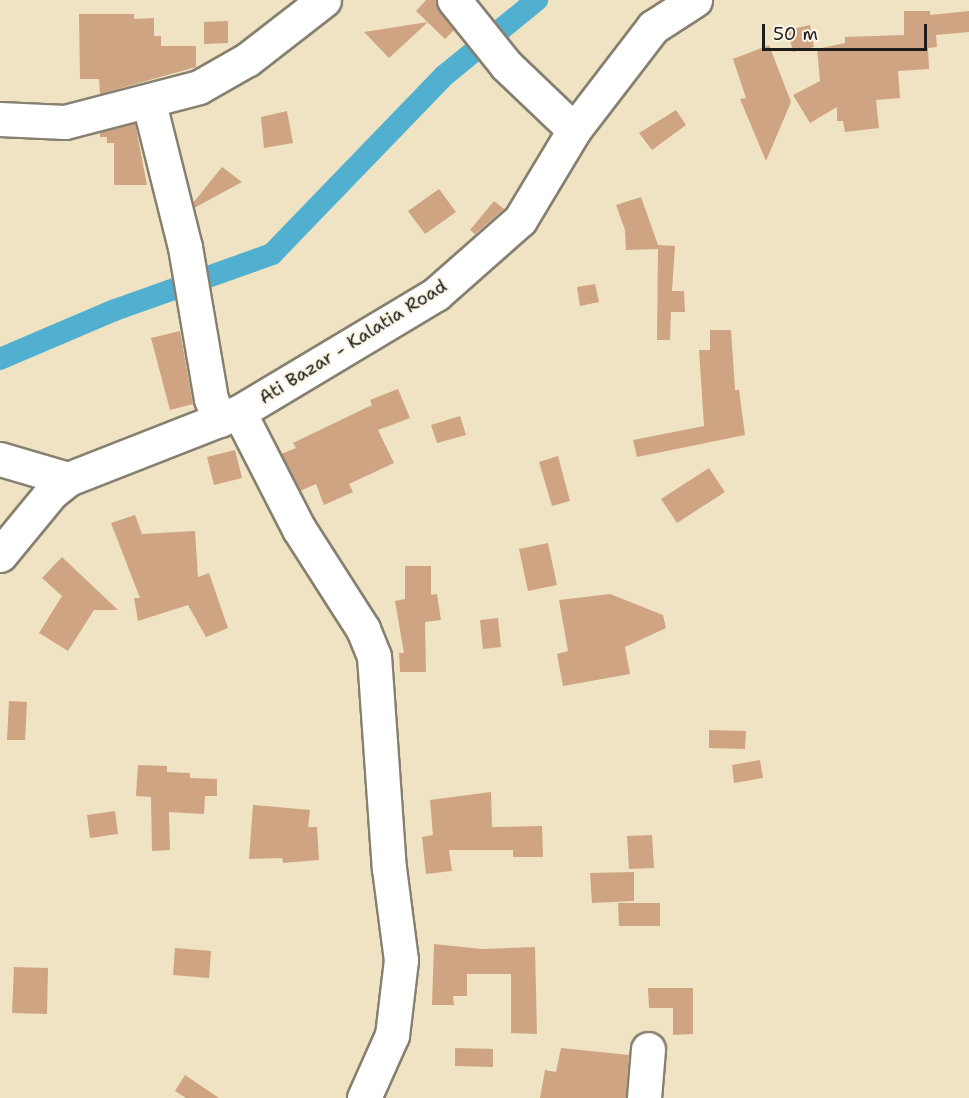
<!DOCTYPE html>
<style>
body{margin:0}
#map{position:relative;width:969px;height:1098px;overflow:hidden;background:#efe3c4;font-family:"Shantell Sans",sans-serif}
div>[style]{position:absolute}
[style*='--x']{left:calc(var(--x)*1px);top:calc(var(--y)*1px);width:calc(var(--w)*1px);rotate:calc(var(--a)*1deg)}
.canal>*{height:22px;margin:-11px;padding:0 11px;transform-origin:11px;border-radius:11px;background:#51b0d0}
.building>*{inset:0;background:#cfa483}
.roads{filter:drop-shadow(2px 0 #868070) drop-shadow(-2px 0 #868070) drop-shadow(0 2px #868070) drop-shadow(0 -2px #868070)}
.minor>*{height:33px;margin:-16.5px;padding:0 16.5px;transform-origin:16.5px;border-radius:16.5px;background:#fff}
.major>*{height:33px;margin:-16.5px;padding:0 16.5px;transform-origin:16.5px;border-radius:16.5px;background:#fff}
span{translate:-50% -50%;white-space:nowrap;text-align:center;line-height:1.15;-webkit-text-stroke:4.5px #fcf5e5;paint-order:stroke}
.street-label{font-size:18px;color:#1c1c1c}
.scale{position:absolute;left:762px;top:24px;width:165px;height:27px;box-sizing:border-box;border:3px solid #1c1c1c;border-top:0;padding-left:8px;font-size:18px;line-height:21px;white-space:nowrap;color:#1c1c1c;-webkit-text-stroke:4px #fcf5e5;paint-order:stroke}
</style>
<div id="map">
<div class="canal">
<div style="--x:0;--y:359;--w:125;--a:-23.1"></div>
<div style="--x:115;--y:310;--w:167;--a:-19.6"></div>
<div style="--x:272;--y:254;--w:249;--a:-46"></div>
<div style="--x:445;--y:75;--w:119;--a:-39.2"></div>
</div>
<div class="building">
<div style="clip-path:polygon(426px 0,436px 0,454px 30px,445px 39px,416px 11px)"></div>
<div style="clip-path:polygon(904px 11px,930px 11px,930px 15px,969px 11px,969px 32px,936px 35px,937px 47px,928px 48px,929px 69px,898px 71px,900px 98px,876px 100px,879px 128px,845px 132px,843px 121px,837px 121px,837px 107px,810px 123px,793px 95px,820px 81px,817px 49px,845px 43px,845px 37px,904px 35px)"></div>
<div style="clip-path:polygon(79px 14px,134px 14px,134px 19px,154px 18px,154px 36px,161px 36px,161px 46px,196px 46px,196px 67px,100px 94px,99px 79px,80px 79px)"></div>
<div style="clip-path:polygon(228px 21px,228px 43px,204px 44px,204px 22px)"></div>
<div style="clip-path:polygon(428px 22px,389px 58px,364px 32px)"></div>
<div style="clip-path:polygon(810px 25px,814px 47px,793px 52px,788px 30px)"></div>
<div style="clip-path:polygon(769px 45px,791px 102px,766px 161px,740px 99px,746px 98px,733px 59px)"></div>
<div style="clip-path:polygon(676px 110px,686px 125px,652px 150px,639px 133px)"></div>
<div style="clip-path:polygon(287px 111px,293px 143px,264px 148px,261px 117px)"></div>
<div style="clip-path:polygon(135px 123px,147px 185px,114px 185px,114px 143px,107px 143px,107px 137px,100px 137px,100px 132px)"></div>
<div style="clip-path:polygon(222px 167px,242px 182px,194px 208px,193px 203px)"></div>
<div style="clip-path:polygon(439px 189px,456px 212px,425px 234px,408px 211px)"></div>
<div style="clip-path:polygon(641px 197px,658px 245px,675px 246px,672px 291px,684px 291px,685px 312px,671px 312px,670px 340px,657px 340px,658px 249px,626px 250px,625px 230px,616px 205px)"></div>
<div style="clip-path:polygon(494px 201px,504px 209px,475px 234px,470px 230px)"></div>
<div style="clip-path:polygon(595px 284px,599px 302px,580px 306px,577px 287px)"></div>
<div style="clip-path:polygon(710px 330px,731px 330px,735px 390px,739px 390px,745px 435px,637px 457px,633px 440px,704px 426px,699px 350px,710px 350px)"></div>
<div style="clip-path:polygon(180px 331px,193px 404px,170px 410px,151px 338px)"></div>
<div style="clip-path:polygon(398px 389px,410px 418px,378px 430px,394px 463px,349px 484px,353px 492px,324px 505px,316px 484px,300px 491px,281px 454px,296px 448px,293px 443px,372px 405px,370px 400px)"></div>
<div style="clip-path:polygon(460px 416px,466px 435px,437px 443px,431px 425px)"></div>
<div style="clip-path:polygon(235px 450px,242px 478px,214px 485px,207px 457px)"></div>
<div style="clip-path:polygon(558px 456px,570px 501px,552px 506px,539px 462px)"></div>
<div style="clip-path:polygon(709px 468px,725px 492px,677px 523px,661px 499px)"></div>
<div style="clip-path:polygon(135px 515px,142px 534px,195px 531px,198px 577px,209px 573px,228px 628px,206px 637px,188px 605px,138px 621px,134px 598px,140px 598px,111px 523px)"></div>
<div style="clip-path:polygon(548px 543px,557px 585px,528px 591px,519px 549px)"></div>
<div style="clip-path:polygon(62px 557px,118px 610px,94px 610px,68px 651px,39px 633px,62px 596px,42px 578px)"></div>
<div style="clip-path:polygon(405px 566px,431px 566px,431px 595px,437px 594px,441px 620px,425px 622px,426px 672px,400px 672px,399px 653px,404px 653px,395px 601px,405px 599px)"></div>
<div style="clip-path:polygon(610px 594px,663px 615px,666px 628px,625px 647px,630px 674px,563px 686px,557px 654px,568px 651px,559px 600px)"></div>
<div style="clip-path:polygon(498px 618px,501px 647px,483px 649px,480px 620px)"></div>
<div style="clip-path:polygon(9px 701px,27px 702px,25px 740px,7px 740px)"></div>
<div style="clip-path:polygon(709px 730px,746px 731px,745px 749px,709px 748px)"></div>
<div style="clip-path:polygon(760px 760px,763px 778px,734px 783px,732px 765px)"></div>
<div style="clip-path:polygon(138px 765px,167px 766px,167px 772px,190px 773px,190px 778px,217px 779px,217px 796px,205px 796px,204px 814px,169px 812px,170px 850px,152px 851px,151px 797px,136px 796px)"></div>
<div style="clip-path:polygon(491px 792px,492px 827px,542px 826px,543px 857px,513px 857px,513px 850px,449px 850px,452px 871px,426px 874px,422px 837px,433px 835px,430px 800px)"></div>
<div style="clip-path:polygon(253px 805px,310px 810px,308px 827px,317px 827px,319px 860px,283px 863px,282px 858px,249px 859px)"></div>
<div style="clip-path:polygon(115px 811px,118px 834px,90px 838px,87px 815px)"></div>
<div style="clip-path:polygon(652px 835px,654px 868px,629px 869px,627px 836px)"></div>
<div style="clip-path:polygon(634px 872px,634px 901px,592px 903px,590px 873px)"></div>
<div style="clip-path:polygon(618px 903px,660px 903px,660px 926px,619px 926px)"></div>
<div style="clip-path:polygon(434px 944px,482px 949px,535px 947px,537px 1034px,511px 1033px,511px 974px,467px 974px,467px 996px,453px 996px,454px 1005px,432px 1005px)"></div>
<div style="clip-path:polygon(175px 948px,211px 951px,209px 978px,173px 975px)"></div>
<div style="clip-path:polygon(14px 967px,48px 968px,47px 1014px,12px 1013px)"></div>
<div style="clip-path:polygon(648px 988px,693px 988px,693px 1034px,673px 1035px,673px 1008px,649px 1008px)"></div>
<div style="clip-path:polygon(455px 1048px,493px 1049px,493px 1067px,455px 1066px)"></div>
<div style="clip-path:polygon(561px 1048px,629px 1055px,626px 1098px,540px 1098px,545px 1070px,556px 1072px)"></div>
<div style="clip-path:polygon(185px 1075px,219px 1098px,186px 1098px,175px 1091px)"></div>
</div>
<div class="roads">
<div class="minor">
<div style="--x:454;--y:0;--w:83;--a:51.3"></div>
<div style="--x:506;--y:65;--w:94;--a:43.7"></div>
<div style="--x:149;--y:103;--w:148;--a:76"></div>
<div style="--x:185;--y:247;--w:154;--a:80.3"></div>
<div style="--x:211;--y:399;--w:23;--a:67"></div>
<div style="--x:0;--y:119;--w:65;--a:2.6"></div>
<div style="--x:65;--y:122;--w:138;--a:-14.6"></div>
<div style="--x:199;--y:87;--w:56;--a:-29.7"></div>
<div style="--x:248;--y:59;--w:96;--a:-37.8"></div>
<div style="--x:239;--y:412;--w:131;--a:62.9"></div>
<div style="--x:299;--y:529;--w:119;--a:57.4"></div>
<div style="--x:363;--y:629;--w:29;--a:68"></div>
<div style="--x:374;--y:656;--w:213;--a:86"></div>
<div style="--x:389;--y:868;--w:93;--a:82.6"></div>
<div style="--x:401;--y:960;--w:76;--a:96.8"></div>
<div style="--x:392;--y:1035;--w:69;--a:114"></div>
<div style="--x:0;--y:459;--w:71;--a:16.4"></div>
<div style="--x:644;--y:1098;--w:49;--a:-85.3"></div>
</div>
<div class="major">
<div style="--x:0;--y:555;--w:80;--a:-50.6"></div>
<div style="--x:51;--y:493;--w:22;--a:-39"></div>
<div style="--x:68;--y:479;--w:184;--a:-21.4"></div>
<div style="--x:239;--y:412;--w:230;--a:-30.9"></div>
<div style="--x:436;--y:294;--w:112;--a:-41.4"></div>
<div style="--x:520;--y:220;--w:105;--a:-59"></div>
<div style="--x:574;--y:130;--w:130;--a:-52.5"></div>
<div style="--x:653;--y:27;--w:50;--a:-32.7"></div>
</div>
</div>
<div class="street-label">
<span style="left:353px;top:342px;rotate:-32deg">Ati Bazar - Kalatia Road</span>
</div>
<div class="scale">50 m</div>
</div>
